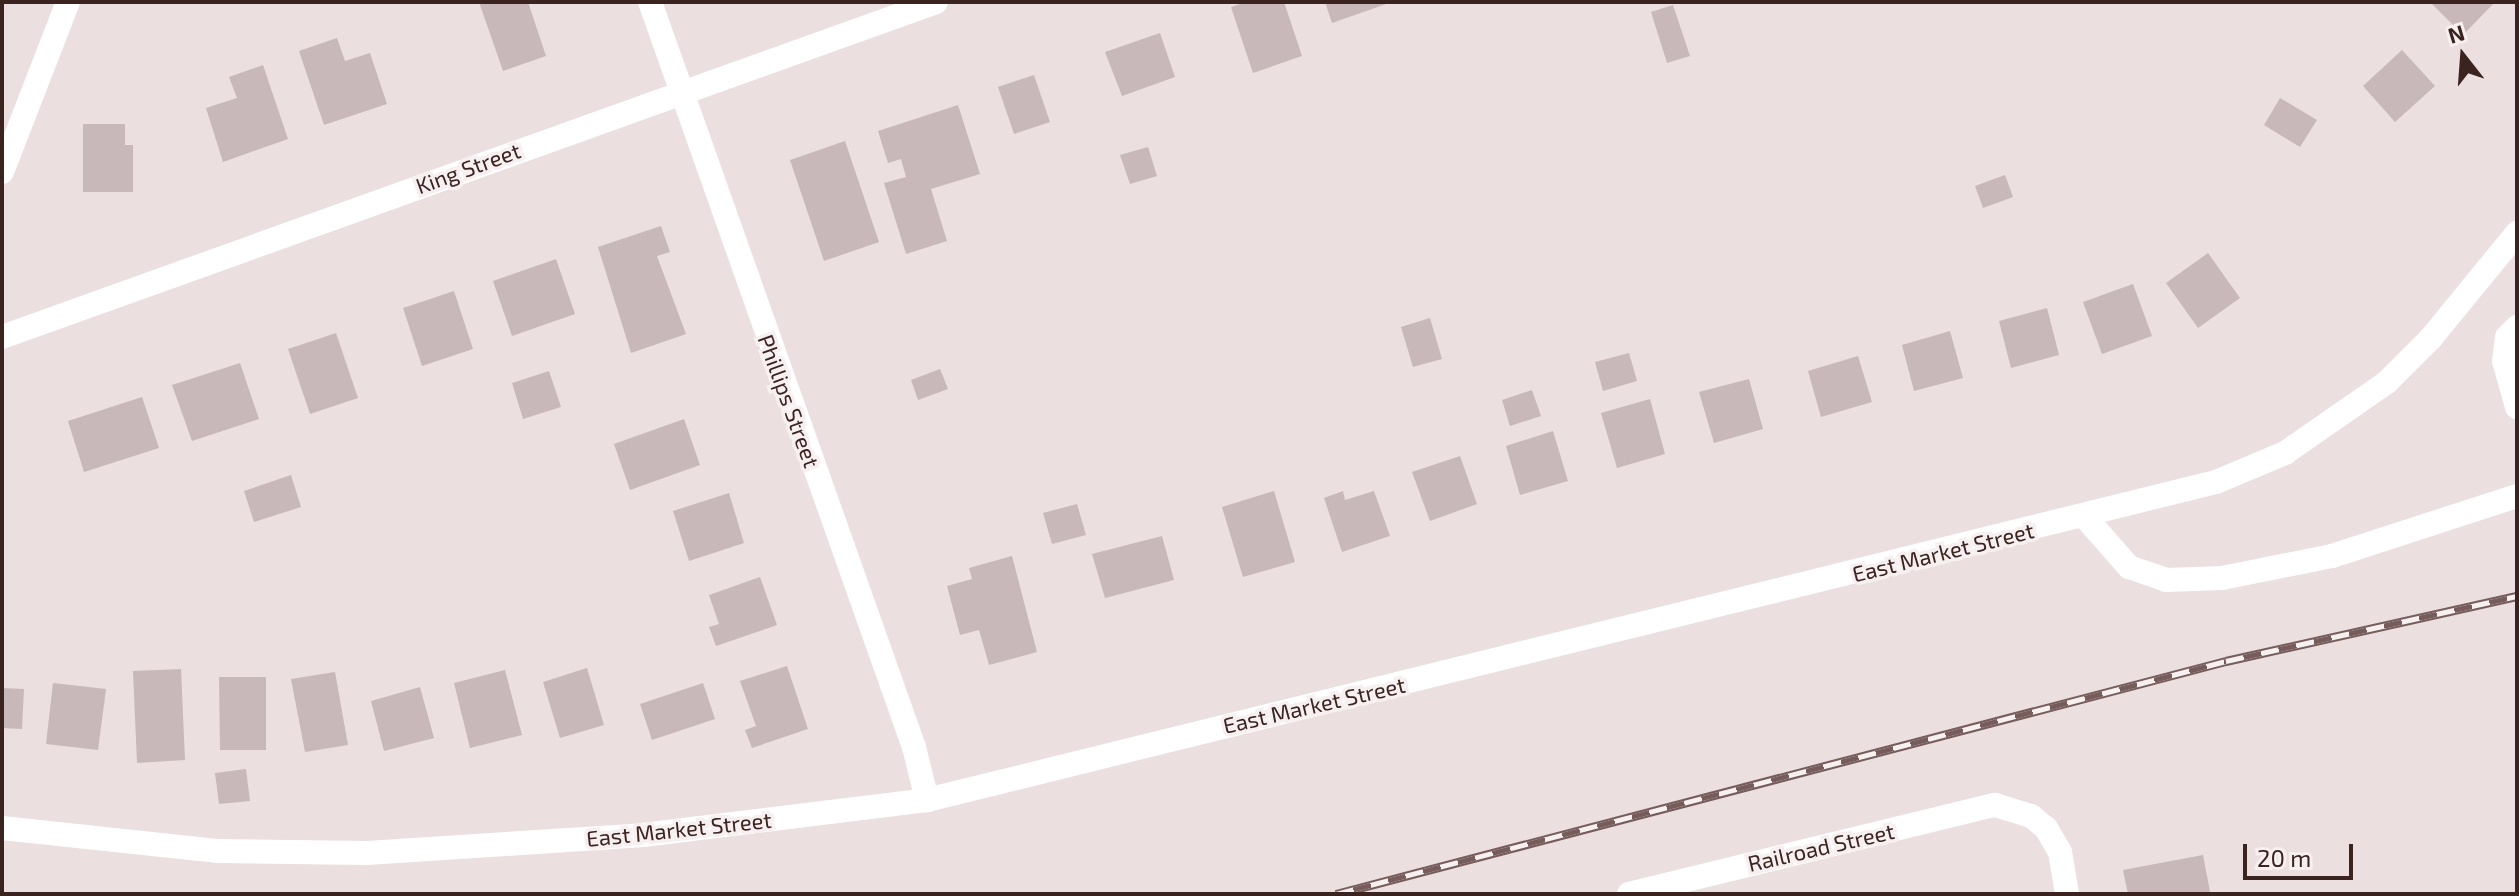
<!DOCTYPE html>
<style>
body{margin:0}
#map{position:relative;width:2519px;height:896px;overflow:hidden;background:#ebdfe0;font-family:"Exo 2",sans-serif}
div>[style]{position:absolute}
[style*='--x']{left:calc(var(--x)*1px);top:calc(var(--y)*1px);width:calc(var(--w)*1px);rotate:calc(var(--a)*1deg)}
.building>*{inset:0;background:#c8b8b9}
.minor>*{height:24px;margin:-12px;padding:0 12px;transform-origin:12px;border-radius:12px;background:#fff}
.rail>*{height:9px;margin-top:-4.5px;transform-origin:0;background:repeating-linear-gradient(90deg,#f7f0f1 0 18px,#765d5b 0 36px);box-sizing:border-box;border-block:2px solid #765d5b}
span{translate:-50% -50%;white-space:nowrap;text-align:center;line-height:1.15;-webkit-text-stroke:7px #f7f0f1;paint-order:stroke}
.street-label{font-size:22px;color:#3b2320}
.frame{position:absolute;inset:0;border:4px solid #3b2320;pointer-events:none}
.north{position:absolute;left:2423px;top:16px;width:80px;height:80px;-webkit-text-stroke:6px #f7f0f1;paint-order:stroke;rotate:343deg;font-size:22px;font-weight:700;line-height:32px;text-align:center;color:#3b2320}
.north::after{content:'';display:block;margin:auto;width:28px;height:36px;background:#3b2320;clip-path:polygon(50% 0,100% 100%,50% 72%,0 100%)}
.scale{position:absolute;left:2243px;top:844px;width:110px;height:36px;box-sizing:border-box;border:4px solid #3b2320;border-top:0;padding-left:10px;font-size:24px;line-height:28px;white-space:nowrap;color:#3b2320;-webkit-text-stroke:6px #f7f0f1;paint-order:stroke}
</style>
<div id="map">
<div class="building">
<div style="clip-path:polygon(479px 2px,528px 2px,546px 56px,503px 71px)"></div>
<div style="clip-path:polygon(1246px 2px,1284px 2px,1302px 56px,1253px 73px,1231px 7px)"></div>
<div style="clip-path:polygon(1325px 2px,1392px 2px,1332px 23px)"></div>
<div style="clip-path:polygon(2430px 2px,2495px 2px,2463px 35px)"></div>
<div style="clip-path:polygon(1673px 5px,1690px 56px,1667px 63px,1651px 12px)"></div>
<div style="clip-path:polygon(1160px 33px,1175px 77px,1122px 96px,1105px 52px)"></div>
<div style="clip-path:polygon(337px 38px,345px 61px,370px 53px,387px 104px,324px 125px,299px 51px)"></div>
<div style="clip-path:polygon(2402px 50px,2435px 86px,2395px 122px,2363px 86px)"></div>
<div style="clip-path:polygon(263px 65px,288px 139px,223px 162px,206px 108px,237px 98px,229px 77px)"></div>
<div style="clip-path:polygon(1034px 75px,1050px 122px,1014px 134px,998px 87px)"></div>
<div style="clip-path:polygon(2280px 98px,2317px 120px,2300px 147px,2264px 125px)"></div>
<div style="clip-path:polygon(958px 105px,980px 174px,931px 189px,947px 241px,906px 254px,884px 183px,906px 177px,901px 159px,888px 163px,878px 131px)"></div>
<div style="clip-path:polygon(83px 124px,125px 124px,125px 145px,133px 145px,133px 192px,83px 192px)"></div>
<div style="clip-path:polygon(845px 141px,879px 242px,824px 261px,790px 160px)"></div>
<div style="clip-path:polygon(1148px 147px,1157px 176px,1130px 184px,1120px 155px)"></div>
<div style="clip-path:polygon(2005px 175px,2013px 197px,1983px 208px,1975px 186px)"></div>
<div style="clip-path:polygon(661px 226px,670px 252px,657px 256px,686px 334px,631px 353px,598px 247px)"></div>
<div style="clip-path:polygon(2208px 253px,2240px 298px,2198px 328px,2166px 283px)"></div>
<div style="clip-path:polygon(556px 259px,575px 314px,512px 336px,493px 281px)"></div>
<div style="clip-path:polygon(2133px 284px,2152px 336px,2102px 354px,2083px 302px)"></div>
<div style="clip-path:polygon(454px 291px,473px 349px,422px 366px,403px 308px)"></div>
<div style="clip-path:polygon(2047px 308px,2059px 355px,2011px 368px,1999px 321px)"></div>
<div style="clip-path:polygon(1430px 318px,1442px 359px,1413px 367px,1401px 327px)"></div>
<div style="clip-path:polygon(1950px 331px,1963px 378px,1914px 391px,1902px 345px)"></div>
<div style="clip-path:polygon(336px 333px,358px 398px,310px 414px,288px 349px)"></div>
<div style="clip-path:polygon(1629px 353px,1637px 381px,1603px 391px,1595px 362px)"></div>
<div style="clip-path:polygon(1858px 356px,1872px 402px,1821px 417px,1808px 371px)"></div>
<div style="clip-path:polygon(240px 363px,259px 419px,192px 441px,172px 385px)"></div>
<div style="clip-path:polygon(940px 369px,948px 389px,918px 400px,911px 380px)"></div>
<div style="clip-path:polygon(549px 371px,561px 407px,523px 419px,512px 383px)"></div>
<div style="clip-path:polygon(1749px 379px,1763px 429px,1714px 443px,1699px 392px)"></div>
<div style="clip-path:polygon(1532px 390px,1541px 416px,1510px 426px,1502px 400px)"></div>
<div style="clip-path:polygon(142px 397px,159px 448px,84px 472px,68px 421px)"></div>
<div style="clip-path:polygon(1650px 399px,1665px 454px,1617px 468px,1601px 413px)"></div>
<div style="clip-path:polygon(684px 419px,700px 465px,630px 490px,614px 444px)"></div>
<div style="clip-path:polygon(1553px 431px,1568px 481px,1520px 495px,1506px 446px)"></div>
<div style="clip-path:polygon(1460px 456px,1477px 504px,1430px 521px,1412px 472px)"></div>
<div style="clip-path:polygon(291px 475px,301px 507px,254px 522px,244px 491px)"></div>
<div style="clip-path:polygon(1274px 491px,1295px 562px,1243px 577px,1222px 507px)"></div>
<div style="clip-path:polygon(1343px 491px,1345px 500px,1374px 491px,1390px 536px,1342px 552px,1324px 498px)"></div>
<div style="clip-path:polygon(729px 493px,744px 543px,689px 561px,673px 511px)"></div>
<div style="clip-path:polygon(1077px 504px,1086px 535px,1052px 544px,1043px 513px)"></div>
<div style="clip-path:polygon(1162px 536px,1174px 580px,1105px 598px,1092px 554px)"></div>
<div style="clip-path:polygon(1012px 556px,1037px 652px,989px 665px,979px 630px,960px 635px,947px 586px,972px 579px,969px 568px)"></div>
<div style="clip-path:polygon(760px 577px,777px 625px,716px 646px,709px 627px,719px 624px,709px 595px)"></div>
<div style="clip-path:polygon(787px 666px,808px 729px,752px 748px,745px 730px,756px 726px,740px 681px)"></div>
<div style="clip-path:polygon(587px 668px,604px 725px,560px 738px,543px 682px)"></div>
<div style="clip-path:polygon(181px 669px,185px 760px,137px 763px,133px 671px)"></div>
<div style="clip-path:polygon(505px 670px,522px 735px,470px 748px,454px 683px)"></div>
<div style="clip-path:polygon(335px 672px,348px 745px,305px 752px,291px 679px)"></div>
<div style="clip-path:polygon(219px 677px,266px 677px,266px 750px,220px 750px)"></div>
<div style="clip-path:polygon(53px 683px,106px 689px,98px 750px,46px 744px)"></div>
<div style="clip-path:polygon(703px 683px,715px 719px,652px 740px,640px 704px)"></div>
<div style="clip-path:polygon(420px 687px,434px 738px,384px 751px,371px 701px)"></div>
<div style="clip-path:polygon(2px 688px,24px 689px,22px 729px,2px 728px)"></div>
<div style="clip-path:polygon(246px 769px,250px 801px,219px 804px,215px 773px)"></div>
<div style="clip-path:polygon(2203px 855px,2210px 892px,2128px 894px,2123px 870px)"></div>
</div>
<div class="minor">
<div style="--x:650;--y:2;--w:790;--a:70.49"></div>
<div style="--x:914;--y:747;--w:55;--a:76.2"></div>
<div style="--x:2;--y:172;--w:182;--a:-68.8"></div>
<div style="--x:2517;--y:327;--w:14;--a:135"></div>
<div style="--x:2507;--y:337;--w:24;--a:97"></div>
<div style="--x:2504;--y:361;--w:48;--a:74.2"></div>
<div style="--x:2;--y:337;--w:992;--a:-19.73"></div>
<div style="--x:2085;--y:517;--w:67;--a:48.7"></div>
<div style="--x:2129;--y:567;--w:39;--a:19"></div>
<div style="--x:2166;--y:580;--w:56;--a:-2"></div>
<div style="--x:2222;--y:578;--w:112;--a:-11.3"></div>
<div style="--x:2332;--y:556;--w:194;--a:-18"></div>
<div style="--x:2;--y:828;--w:218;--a:6.1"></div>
<div style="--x:219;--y:851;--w:148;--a:0.8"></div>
<div style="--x:367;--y:853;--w:277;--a:-3.7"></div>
<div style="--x:643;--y:835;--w:286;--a:-7"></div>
<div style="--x:927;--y:800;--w:1328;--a:-13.86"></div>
<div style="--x:2216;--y:482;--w:75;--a:-22.8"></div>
<div style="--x:2285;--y:453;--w:124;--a:-34.8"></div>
<div style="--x:2387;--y:382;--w:62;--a:-45"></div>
<div style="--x:2431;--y:338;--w:136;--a:-50.7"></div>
<div style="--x:1629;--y:894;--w:377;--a:-13.7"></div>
<div style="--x:1995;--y:805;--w:38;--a:17"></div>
<div style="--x:2031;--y:816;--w:19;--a:39"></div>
<div style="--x:2046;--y:828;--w:28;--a:60"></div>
<div style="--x:2060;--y:852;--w:43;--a:80.5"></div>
</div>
<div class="rail">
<div style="--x:1336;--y:894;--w:920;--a:-14.67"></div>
<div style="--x:2226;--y:661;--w:298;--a:-12.6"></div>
</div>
<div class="street-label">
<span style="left:468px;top:168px;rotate:-20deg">King Street</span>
<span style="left:789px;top:401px;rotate:70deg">Phillips Street</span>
<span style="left:1943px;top:552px;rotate:-14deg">East Market Street</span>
<span style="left:1314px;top:705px;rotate:-13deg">East Market Street</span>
<span style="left:679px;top:829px;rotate:-6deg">East Market Street</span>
<span style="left:1821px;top:847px;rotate:-13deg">Railroad Street</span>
</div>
<div class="frame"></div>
<div class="north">N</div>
<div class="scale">20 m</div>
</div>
